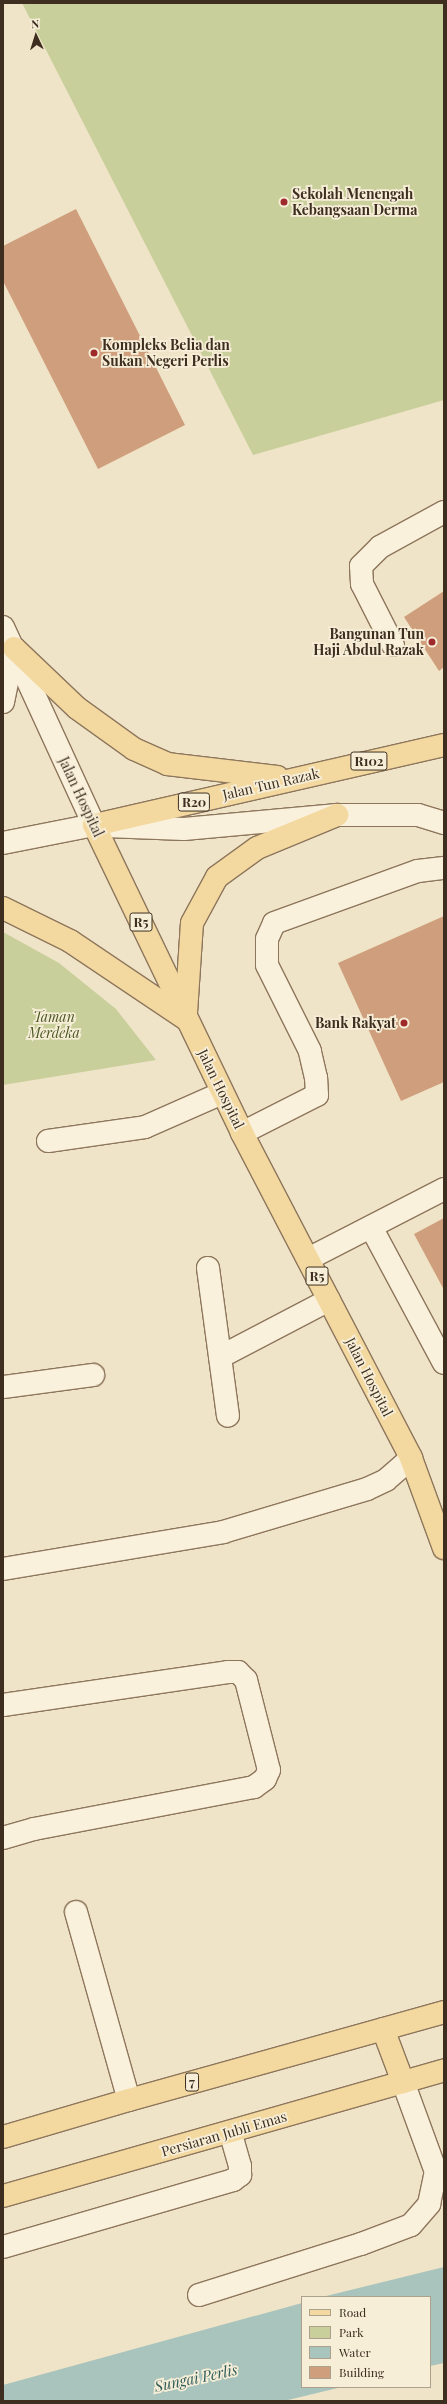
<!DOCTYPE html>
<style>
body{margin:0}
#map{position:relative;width:447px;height:2404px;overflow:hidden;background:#f0e4c8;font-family:"Playfair Display",serif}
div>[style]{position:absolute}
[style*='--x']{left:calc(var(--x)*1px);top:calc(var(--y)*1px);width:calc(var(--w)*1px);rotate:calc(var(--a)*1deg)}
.green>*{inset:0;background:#c9cf9b}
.water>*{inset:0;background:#a9c4bc}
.building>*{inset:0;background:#cf9f7d}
.roads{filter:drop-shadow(1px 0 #8d765c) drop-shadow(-1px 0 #8d765c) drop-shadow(0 1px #8d765c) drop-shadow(0 -1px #8d765c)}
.service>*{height:22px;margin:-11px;padding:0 11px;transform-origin:11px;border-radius:11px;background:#faf1dc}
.tertiary>*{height:22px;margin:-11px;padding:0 11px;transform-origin:11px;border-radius:11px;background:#faf1dc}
.secondary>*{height:22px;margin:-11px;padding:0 11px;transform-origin:11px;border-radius:11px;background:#faf1dc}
.primary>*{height:22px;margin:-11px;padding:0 11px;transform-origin:11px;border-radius:11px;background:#f3d9a0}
.dots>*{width:11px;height:11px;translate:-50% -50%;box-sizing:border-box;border:2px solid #f7eed8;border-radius:50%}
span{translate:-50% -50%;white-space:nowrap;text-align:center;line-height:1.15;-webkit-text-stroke:3.5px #f7eed8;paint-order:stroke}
.shield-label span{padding:1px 3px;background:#f7eed8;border:1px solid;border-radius:3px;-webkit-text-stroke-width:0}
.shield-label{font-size:13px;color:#3d2e20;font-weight:700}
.poi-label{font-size:14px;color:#3d2e20;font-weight:700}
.left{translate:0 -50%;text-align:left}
.right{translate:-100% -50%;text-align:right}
.street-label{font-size:14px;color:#3d2e20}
.park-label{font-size:14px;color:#4d5a26;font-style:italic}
.water-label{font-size:15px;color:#2f5d5a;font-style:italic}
.frame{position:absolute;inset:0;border:4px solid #3d2e20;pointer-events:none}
.legend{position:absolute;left:301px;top:2296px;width:130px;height:92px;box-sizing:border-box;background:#f7eed8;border:1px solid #ada18e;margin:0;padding:5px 7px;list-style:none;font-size:12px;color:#3d2e20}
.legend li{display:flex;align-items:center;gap:8px;height:20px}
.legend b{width:20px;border:1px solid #ada18e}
.north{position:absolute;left:16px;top:16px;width:40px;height:40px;-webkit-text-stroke:3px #f7eed8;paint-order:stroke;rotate:356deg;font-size:11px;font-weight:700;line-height:16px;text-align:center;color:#3d2e20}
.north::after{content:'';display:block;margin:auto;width:14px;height:18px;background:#3d2e20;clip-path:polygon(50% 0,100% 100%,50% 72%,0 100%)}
</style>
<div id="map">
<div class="green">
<div style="clip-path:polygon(22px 3px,444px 3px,444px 400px,253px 455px)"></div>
<div style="clip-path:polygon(3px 932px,59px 963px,116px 1009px,156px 1060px,3px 1085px)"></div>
</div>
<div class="water">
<div style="clip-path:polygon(444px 2267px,444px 2363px,430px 2366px,430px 2297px,322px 2297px)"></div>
<div style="clip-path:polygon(302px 2303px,302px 2387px,342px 2387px,284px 2401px,3px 2401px,3px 2385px)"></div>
</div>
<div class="building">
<div style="clip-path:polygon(76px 209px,185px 425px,98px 469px,3px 281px,3px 246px)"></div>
<div style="clip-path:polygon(444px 591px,444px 667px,439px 671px,404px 617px)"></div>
<div style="clip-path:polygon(444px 916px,444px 1082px,401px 1101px,338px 963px)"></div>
<div style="clip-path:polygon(444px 1218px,444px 1290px,414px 1234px)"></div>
</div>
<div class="roads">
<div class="service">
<div style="--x:393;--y:645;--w:68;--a:-116.9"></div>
<div style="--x:362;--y:584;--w:18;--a:-93"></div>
<div style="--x:361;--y:566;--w:27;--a:-45"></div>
<div style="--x:380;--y:547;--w:73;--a:-28.7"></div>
<div style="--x:242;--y:1133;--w:84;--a:-26.9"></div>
<div style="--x:317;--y:1095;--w:17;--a:-93"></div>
<div style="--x:316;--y:1078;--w:28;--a:-103"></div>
<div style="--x:310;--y:1051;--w:96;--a:-116.6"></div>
<div style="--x:267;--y:965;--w:26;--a:-90"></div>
<div style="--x:267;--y:939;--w:17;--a:-66"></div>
<div style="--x:274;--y:923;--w:153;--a:-19.9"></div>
<div style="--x:418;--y:871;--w:26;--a:-7"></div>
<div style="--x:48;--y:1141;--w:98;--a:-8.2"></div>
<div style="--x:145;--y:1127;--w:84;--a:-23.8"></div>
<div style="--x:371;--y:1227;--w:154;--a:61.8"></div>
<div style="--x:308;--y:1259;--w:153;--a:-27.2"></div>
<div style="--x:208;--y:1268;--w:149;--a:82.3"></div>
<div style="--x:220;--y:1357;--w:123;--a:-27.6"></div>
<div style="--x:3;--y:1387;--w:91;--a:-7.6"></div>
<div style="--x:3;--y:1569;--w:223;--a:-9.5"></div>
<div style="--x:223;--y:1532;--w:150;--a:-16.6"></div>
<div style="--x:367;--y:1489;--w:21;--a:-25"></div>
<div style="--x:386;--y:1480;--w:33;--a:-41"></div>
<div style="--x:3;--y:1705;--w:227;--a:-8.3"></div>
<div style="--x:228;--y:1672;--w:10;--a:0"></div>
<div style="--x:238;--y:1672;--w:11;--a:45"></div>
<div style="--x:246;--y:1680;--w:93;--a:75.7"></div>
<div style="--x:269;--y:1770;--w:10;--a:114"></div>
<div style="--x:265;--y:1779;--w:14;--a:144"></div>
<div style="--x:254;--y:1787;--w:224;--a:169.2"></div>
<div style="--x:34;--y:1829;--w:32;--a:164"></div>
<div style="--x:76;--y:1912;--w:195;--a:74.3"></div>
<div style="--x:3;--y:2247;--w:240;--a:-16.2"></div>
<div style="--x:233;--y:2180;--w:9;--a:-36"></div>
<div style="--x:240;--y:2175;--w:9;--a:-90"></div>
<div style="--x:240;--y:2166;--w:35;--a:-106"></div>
<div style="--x:199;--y:2295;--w:170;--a:-17.5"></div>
<div style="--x:361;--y:2244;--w:53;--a:-20.8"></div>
<div style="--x:411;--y:2225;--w:28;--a:-49"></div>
<div style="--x:429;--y:2204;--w:33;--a:-78"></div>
<div style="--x:436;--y:2172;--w:96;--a:-110.1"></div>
</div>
<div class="tertiary">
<div style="--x:105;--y:826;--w:79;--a:2.2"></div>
<div style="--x:184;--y:829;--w:154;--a:-5.2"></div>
<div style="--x:337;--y:815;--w:81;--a:0"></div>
<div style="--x:418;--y:815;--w:27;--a:17"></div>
</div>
<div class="secondary">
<div style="--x:3;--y:627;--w:218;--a:65.3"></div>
<div style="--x:94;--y:825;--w:93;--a:168.8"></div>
<div style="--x:3;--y:702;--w:55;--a:-78.5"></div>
</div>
<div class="primary">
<div style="--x:14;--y:648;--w:87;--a:43.6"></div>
<div style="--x:77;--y:708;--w:70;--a:35.7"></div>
<div style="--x:134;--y:749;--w:36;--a:24"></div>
<div style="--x:167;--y:764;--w:111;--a:6.7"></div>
<div style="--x:444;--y:745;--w:359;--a:167.1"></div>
<div style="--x:94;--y:825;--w:342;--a:64.3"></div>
<div style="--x:242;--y:1133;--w:366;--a:62.5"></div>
<div style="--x:411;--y:1458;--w:96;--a:69.9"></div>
<div style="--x:3;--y:908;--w:75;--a:26.2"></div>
<div style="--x:70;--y:941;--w:140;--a:33.9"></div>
<div style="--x:186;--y:1013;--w:90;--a:-86.2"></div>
<div style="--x:192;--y:923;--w:52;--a:-61.5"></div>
<div style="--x:217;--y:877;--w:49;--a:-35.9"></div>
<div style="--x:257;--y:848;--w:87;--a:-22.4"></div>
<div style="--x:383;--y:2029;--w:57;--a:69.3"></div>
<div style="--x:3;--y:2137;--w:131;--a:-16.4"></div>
<div style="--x:129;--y:2100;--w:327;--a:-15.6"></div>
<div style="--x:3;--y:2196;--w:459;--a:-15.9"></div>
</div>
</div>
<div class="dots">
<div style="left:284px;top:202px;background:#9e2a2b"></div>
<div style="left:94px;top:353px;background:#9e2a2b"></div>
<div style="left:432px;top:642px;background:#9e2a2b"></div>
<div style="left:404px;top:1023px;background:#9e2a2b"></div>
</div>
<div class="shield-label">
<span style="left:369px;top:761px">R102</span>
<span style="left:194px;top:802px">R20</span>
<span style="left:141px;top:922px">R5</span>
<span style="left:317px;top:1276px">R5</span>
<span style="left:192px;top:2082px">7</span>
</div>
<div class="poi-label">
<span class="left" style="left:292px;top:202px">Sekolah Menengah<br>Kebangsaan Derma</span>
<span class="left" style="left:102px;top:353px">Kompleks Belia dan<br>Sukan Negeri Perlis</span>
<span class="right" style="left:424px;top:642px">Bangunan Tun<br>Haji Abdul Razak</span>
<span class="right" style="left:396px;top:1023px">Bank Rakyat</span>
</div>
<div class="street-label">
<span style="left:271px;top:784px;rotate:-13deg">Jalan Tun Razak</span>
<span style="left:81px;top:797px;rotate:65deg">Jalan Hospital</span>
<span style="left:221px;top:1089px;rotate:64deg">Jalan Hospital</span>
<span style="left:369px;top:1377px;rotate:63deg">Jalan Hospital</span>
<span style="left:224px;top:2134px;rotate:-16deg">Persiaran Jubli Emas</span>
</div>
<div class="park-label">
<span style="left:54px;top:1025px">Taman<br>Merdeka</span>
</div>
<div class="water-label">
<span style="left:196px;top:2378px;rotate:-12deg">Sungai Perlis</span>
</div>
<div class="frame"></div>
<ul class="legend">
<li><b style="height:5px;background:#f3d9a0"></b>Road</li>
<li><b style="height:11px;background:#c9cf9b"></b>Park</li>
<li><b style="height:11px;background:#a9c4bc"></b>Water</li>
<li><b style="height:11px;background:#cf9f7d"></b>Building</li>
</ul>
<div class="north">N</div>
</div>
